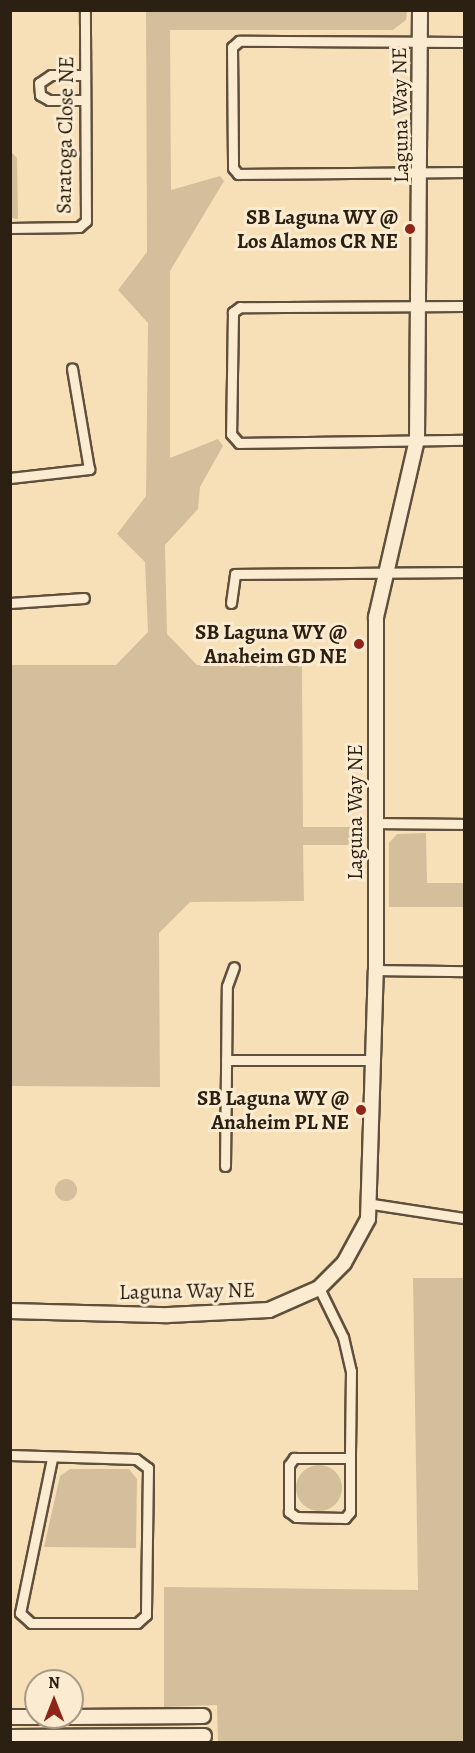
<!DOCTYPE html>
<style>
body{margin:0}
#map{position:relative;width:475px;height:1753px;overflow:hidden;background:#f7e0b8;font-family:Alegreya,serif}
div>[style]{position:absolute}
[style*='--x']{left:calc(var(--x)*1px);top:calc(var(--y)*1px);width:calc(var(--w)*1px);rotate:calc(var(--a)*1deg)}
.green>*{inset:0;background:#d4bf9c}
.round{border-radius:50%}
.roads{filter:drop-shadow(2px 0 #5f503c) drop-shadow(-2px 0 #5f503c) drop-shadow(0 2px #5f503c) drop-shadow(0 -2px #5f503c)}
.street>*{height:9px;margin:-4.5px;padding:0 4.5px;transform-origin:4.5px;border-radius:4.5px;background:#faebd1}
.secondary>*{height:14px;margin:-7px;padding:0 7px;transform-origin:7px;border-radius:7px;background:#faebd1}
.dots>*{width:16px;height:16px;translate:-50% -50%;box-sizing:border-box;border:3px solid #faebd1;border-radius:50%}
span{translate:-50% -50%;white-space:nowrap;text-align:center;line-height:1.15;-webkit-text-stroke:6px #faebd1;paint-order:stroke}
.street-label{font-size:21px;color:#2c2012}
.poi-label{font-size:21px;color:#2c2012;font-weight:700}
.right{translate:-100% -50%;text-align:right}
.frame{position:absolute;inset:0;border:12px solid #2c2012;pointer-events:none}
.north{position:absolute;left:24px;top:1669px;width:60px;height:60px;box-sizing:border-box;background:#faebd1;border:2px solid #a89a85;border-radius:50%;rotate:0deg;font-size:16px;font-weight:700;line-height:24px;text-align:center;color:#2c2012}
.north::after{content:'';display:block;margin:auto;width:21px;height:27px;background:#8f2418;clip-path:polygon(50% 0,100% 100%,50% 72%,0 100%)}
</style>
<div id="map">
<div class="green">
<div style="clip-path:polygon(146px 11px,407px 11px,406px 20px,393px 30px,170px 30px,171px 190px,220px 176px,224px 181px,170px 271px,170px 458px,218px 439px,223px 446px,200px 487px,198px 509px,165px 545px,167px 634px,197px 665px,302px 666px,303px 827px,363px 827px,363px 845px,303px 845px,304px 901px,190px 902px,159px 933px,160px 1087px,11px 1086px,11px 665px,116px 665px,148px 632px,145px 562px,117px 534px,146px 496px,148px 323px,118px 290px,147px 252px)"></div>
<div style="clip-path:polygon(11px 152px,17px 158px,18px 219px,11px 218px)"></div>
<div style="clip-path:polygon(426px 833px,427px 883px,464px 883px,464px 907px,389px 907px,389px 843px,397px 834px)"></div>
<div class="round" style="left:55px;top:1179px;width:22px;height:22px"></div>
<div style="clip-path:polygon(413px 1278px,464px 1278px,464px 1742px,218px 1742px,217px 1705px,164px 1707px,164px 1587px,418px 1590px)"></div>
<div class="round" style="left:296px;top:1465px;width:46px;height:46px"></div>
<div style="clip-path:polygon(70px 1469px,129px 1469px,137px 1479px,136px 1548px,44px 1547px,60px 1476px)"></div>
</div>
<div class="roads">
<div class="street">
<div style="--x:464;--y:42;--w:225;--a:-179.7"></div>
<div style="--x:239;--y:41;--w:9;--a:139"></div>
<div style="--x:232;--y:47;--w:121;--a:89.5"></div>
<div style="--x:233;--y:168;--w:8;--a:50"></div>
<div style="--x:238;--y:174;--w:226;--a:-0.5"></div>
<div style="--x:84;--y:75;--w:33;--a:180"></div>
<div style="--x:51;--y:75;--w:14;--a:146"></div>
<div style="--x:39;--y:83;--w:12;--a:85"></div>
<div style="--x:40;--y:95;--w:10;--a:29"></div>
<div style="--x:49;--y:100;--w:36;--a:0"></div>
<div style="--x:10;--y:228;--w:69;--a:-0.8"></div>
<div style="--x:79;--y:227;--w:9;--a:-41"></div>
<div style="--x:86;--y:221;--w:211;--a:-90.3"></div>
<div style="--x:464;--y:306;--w:224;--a:179.7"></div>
<div style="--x:240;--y:307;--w:9;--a:144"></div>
<div style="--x:233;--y:312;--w:122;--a:90.9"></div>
<div style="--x:231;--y:434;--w:12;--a:48"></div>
<div style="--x:239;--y:443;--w:225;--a:-0.8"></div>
<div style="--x:10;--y:478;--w:80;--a:-6.5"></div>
<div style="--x:89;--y:469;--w:102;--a:-99.6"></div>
<div style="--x:10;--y:603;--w:74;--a:-3.9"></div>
<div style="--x:231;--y:603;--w:29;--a:-82"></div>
<div style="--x:235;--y:574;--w:229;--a:-0.5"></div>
<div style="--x:377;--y:823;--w:87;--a:0.7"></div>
<div style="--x:376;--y:970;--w:88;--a:0.7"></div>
<div style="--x:226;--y:1060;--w:149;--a:0"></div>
<div style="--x:225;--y:1166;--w:180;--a:-89.4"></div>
<div style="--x:227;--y:986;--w:20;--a:-70"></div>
<div style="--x:372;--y:1204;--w:93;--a:8.7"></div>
<div style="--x:319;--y:1288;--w:55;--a:63.9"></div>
<div style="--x:343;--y:1337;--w:35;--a:77"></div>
<div style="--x:351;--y:1371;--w:87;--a:90.7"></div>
<div style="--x:350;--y:1458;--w:54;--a:90"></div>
<div style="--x:350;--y:1512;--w:8;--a:130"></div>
<div style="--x:345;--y:1518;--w:49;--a:-178.8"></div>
<div style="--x:296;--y:1517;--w:9;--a:-144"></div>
<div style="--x:289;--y:1512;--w:47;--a:-90"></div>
<div style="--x:289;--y:1465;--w:9;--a:-54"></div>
<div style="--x:294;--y:1458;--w:56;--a:0"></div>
<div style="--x:10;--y:1455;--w:126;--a:1.8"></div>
<div style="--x:136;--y:1459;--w:15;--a:37"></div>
<div style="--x:148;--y:1468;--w:147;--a:90.8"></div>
<div style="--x:146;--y:1615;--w:12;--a:138"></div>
<div style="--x:137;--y:1623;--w:106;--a:180"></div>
<div style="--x:31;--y:1623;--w:15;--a:-138"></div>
<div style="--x:20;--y:1613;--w:157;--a:-78.3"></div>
</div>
<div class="secondary">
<div style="--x:10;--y:1311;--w:158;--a:1.5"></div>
<div style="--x:168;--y:1315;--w:101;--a:-2.8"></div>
<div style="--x:269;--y:1310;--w:55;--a:-23.7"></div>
<div style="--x:319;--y:1288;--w:35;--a:-45"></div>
<div style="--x:344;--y:1263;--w:50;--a:-61.4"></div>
<div style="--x:368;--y:1219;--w:249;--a:-88.2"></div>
<div style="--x:376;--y:970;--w:353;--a:-90"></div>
<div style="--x:376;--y:617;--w:182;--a:-77"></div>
<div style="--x:417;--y:440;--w:430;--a:-89.6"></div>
<div style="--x:10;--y:1717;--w:26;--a:0"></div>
<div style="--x:72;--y:1717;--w:131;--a:-0.4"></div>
<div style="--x:10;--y:1737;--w:194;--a:-0.3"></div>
</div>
</div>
<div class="dots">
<div style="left:410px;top:229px;background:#8f2418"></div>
<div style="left:359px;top:644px;background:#8f2418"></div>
<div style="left:361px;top:1110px;background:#8f2418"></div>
</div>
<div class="street-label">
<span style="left:400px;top:115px;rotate:-91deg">Laguna Way NE</span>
<span style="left:65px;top:135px;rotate:-89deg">Saratoga Close NE</span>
<span style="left:355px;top:812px;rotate:-90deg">Laguna Way NE</span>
<span style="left:187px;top:1291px;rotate:-1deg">Laguna Way NE</span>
</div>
<div class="poi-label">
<span class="right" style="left:398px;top:229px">SB Laguna WY @<br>Los Alamos CR NE</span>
<span class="right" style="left:347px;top:644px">SB Laguna WY @<br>Anaheim GD NE</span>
<span class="right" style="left:349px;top:1110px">SB Laguna WY @<br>Anaheim PL NE</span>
</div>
<div class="frame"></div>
<div class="north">N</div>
</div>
